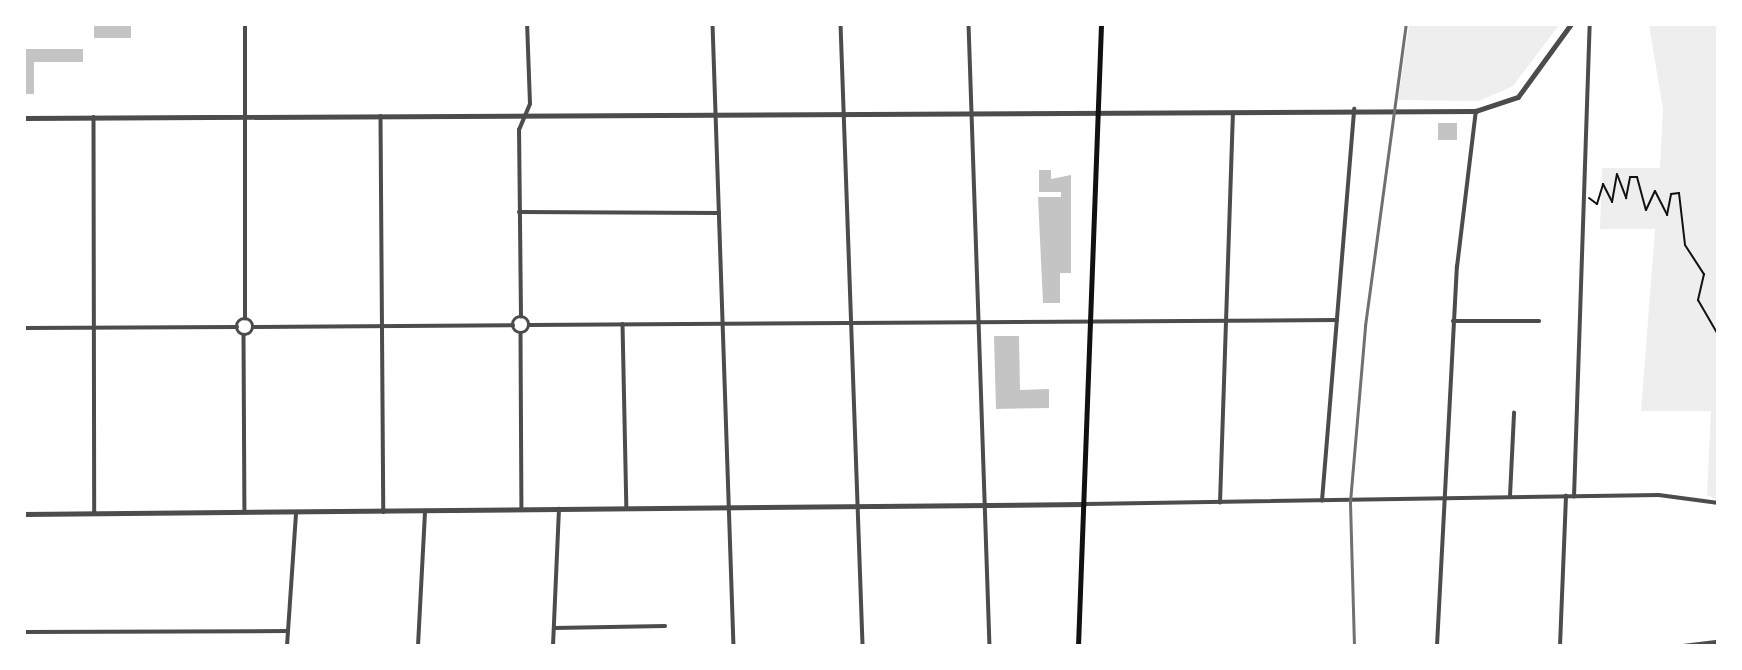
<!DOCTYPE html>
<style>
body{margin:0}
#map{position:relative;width:1742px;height:670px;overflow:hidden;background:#fff;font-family:"Varela Round",sans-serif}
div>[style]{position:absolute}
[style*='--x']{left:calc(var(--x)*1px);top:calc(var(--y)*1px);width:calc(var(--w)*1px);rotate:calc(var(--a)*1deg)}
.green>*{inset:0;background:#eee}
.building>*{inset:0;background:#c4c4c4}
.path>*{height:2px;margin:-1px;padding:0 1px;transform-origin:1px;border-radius:1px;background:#111}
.minor>*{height:3.5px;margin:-1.75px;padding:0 1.75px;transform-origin:1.75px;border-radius:1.75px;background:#4c4c4c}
.minor>.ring{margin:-1.75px;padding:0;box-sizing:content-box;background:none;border:3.5px solid #4c4c4c;border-radius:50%}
.tertiary>*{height:4.5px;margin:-2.25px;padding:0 2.25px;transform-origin:2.25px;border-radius:2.25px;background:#4c4c4c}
.primary>*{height:5px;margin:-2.5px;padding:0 2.5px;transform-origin:2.5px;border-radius:2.5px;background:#111}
.rail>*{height:2.5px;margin:-1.25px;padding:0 1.25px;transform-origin:1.25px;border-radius:1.25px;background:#707070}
span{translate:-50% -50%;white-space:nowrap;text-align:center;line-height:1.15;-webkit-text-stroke:5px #fff;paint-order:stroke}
.frame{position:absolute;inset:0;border:26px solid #fff;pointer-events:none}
</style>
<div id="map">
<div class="green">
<div style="clip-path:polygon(1409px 25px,1409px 24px,1559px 25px,1513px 86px,1479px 101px,1398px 100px)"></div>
<div style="clip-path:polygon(1649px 25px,1717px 25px,1717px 500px,1707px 495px,1711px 411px,1641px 411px,1655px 229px,1600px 229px,1602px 168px,1660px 168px,1663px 109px)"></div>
</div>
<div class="building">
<div style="clip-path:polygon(94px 24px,131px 24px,131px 38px,94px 38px)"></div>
<div style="clip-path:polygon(24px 49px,83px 49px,83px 62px,34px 62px,34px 94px,24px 94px)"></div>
<div style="clip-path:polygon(1438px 123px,1457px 123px,1457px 140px,1438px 140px)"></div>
<div style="clip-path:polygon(1039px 170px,1051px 170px,1051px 179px,1071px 175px,1071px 273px,1060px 273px,1060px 303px,1043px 303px,1038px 197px,1061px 197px,1061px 192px,1039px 192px)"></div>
<div style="clip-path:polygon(994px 336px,1019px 336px,1020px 390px,1049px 389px,1049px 408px,996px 409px)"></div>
</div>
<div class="path">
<div style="--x:1589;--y:198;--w:10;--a:37"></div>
<div style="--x:1597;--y:204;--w:21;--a:-73"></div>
<div style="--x:1603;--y:184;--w:20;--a:63"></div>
<div style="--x:1612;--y:202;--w:28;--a:-80"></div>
<div style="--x:1617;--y:174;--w:26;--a:69"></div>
<div style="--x:1626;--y:198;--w:21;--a:-79"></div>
<div style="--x:1630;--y:177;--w:7;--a:0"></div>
<div style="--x:1637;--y:177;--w:34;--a:75"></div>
<div style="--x:1646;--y:210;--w:21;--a:-65"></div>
<div style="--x:1655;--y:191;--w:27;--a:63"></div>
<div style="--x:1667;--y:215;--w:21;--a:-79"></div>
<div style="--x:1671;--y:194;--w:8;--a:-7"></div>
<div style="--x:1679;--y:193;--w:52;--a:83.4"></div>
<div style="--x:1685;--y:245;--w:35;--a:57"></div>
<div style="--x:1704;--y:274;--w:27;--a:103"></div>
<div style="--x:1698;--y:300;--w:39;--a:60"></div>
</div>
<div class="minor">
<div style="--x:713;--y:24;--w:622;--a:88.07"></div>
<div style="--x:841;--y:24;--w:622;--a:87.97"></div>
<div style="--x:969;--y:24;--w:622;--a:88.07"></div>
<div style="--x:381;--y:116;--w:396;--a:89.6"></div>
<div style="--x:94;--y:117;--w:397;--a:89.9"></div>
<div style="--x:519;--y:212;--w:200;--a:0.3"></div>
<div style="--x:521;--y:317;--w:187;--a:-90.6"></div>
<div style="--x:519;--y:130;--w:28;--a:-67"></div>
<div style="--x:530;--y:104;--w:80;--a:-92.1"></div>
<div class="ring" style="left:513px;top:317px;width:12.5px;height:12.5px"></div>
<div style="--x:245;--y:319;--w:295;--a:-90"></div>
<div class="ring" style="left:237px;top:319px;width:12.5px;height:12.5px"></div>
<div style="--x:1453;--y:321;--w:86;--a:0"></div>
<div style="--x:623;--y:324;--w:184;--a:88.8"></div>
<div style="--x:529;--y:325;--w:808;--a:-0.35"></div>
<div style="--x:253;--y:327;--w:260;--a:-0.4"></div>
<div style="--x:24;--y:328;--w:213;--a:-0.3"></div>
<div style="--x:521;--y:333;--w:176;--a:89.7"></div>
<div style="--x:244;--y:335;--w:176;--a:89.7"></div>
<div style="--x:1510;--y:496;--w:83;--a:-87.2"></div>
<div style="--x:1574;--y:497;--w:473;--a:-88.1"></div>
<div style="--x:1322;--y:501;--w:393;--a:-85.3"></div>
<div style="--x:1220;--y:503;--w:390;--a:-88.1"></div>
<div style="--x:1086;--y:504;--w:573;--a:-0.9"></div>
<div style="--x:1659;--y:495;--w:60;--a:7.7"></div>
<div style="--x:554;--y:628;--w:111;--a:-1"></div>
<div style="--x:24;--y:632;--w:264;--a:-0.2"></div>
<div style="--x:287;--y:646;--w:133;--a:-86.1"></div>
<div style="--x:418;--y:646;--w:135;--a:-87"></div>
<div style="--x:553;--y:646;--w:137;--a:-87.5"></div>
<div style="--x:1437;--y:646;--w:380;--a:-87"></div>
<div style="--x:1457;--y:267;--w:157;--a:-83.1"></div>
<div style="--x:1560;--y:646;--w:150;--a:-87.7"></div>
<div style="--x:1683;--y:646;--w:35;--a:-7"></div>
</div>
<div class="tertiary">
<div style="--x:24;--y:118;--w:1452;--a:-0.28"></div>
<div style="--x:1476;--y:111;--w:44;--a:-18.4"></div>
<div style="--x:1518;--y:97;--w:90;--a:-54"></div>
<div style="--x:24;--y:514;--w:1060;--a:-0.54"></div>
</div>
<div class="primary">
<div style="--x:1078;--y:646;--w:622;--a:-87.88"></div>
</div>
<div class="rail">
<div style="--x:1354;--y:646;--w:144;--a:-91.6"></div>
<div style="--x:1350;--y:502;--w:177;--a:-85.1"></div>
<div style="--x:1365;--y:326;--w:305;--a:-82.3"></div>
</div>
<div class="frame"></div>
</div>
